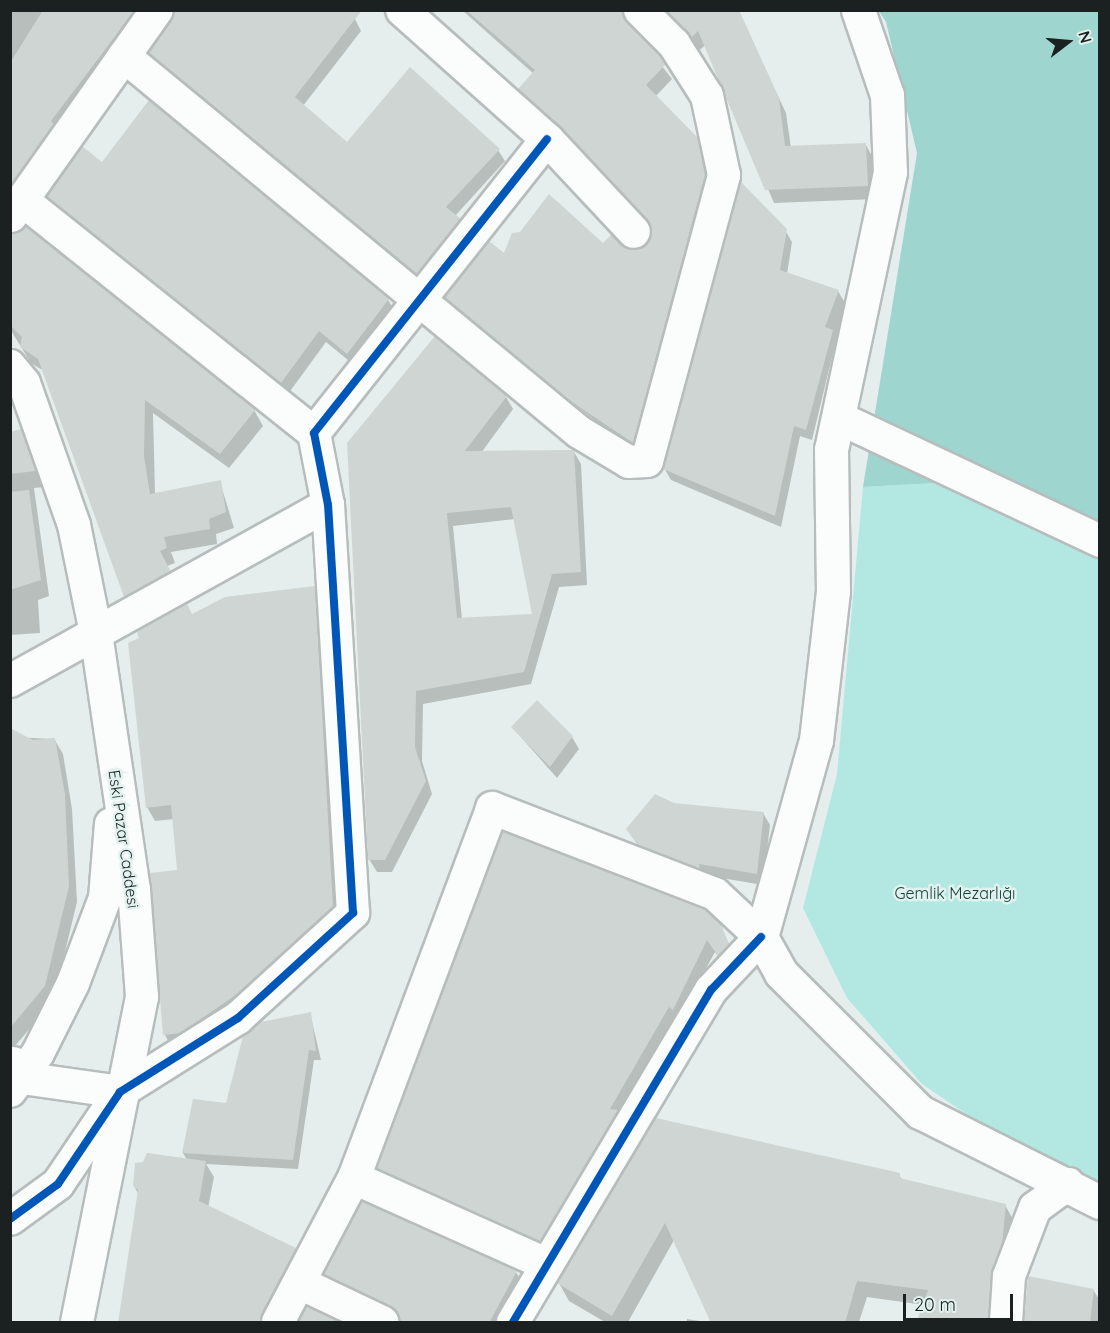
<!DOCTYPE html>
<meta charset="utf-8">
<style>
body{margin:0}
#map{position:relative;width:1110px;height:1333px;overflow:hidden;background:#e5eeec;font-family:Quicksand,sans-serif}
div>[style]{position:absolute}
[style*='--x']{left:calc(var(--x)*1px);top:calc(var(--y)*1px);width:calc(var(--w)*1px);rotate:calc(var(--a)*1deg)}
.green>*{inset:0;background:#b3e8e2}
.forest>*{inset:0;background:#9fd5cf}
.shadow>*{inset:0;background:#0003}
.building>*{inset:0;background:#ced5d3}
.roads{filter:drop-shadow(2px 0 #b6bdbc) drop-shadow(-2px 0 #b6bdbc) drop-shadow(0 2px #b6bdbc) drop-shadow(0 -2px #b6bdbc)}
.minor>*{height:32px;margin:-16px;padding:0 16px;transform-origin:16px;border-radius:16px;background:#fbfcfc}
.tertiary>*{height:33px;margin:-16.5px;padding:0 16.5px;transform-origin:16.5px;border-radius:16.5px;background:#fbfcfc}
.cycleway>*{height:8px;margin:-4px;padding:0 4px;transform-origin:4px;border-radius:4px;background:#0057b8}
span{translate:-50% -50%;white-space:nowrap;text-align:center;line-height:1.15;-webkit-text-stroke:5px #e1f2ef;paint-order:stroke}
.street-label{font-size:16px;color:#1a2120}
.park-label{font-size:16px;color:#133f3a}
.frame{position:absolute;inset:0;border:12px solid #1a2120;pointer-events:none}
.north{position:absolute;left:1038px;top:12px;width:60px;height:60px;-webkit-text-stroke:4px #e1f2ef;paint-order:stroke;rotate:74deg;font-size:16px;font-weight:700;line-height:24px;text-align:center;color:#1a2120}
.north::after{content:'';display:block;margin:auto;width:21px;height:27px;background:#1a2120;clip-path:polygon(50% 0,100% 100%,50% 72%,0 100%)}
.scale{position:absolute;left:903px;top:1294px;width:110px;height:27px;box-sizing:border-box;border:3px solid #1a2120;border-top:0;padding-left:8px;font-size:18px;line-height:21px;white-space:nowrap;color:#1a2120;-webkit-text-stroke:4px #e1f2ef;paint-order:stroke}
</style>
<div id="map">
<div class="green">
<div style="clip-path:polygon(935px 483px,1099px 559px,1099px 1181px,1000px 1137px,922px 1084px,847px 998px,803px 908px,837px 774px,863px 487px)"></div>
</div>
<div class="forest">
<div style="clip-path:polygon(879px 11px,1099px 11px,1099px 559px,935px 483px,863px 487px,917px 153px,886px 22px)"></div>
</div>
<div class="shadow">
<div style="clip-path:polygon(10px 10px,150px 10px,10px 206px)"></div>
<div style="clip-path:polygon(462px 10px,635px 10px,631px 26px,672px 79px,655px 97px,705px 153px,712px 189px,641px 456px,454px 311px,446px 298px,504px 256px,603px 245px,639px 251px,652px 238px,653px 232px,528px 103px,520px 89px,534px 74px)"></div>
<div style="clip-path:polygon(659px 10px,737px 10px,786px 113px,791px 148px,866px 145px,873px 158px,875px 199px,774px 203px,706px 44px,700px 50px)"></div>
<div style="clip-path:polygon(355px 19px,361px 31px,303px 106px,347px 144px,498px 150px,505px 161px,455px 216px,466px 231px,424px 285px,157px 65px,150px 53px)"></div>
<div style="clip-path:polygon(103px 164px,388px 300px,395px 311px,354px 365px,326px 342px,288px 394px,55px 209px,49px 197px)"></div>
<div style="clip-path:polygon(785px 230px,792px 242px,787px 274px,838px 291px,845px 303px,812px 440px,800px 436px,781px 527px,671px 480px,664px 468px)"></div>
<div style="clip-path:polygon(10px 235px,254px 410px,263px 426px,229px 468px,153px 413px,155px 494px,220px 482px,234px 528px,216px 534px,217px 544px,171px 552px,175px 563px,167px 566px,178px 587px,134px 612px,44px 371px,31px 363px,10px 329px)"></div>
<div style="clip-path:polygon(evenodd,506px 397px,513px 409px,481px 453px,574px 452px,581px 464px,587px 585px,559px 587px,531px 684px,423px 704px,422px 761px,432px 794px,392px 872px,377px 872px,369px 859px,348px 444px,506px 397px,515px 519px,534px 616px,462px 619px,453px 526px,515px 519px)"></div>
<div style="clip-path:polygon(20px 431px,44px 487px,34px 488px,49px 596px,38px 600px,40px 633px,10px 635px,10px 433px)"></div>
<div style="clip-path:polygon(314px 587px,322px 601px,340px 921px,172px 1048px,165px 1035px,179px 871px,174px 819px,155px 821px,147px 807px,192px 616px)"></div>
<div style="clip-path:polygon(513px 728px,572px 737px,579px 749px,557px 778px)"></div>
<div style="clip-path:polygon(10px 737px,54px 739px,63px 754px,72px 809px,77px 902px,53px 1001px,10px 1052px)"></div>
<div style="clip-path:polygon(674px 804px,763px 813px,770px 825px,763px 885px,704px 875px,647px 857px,635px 841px)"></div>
<div style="clip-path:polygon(720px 925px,736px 959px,727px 969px,715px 952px,548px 1254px,386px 1182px,378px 1168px)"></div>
<div style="clip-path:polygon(310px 1013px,321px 1060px,314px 1060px,298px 1169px,206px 1164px,214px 1177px,208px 1208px,295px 1250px,304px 1264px,273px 1322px,208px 1322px,134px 1186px,187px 1160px,183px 1153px)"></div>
<div style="clip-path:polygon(656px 1120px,899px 1175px,903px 1181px,1005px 1205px,1015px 1223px,998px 1322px,919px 1322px,924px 1305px,867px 1297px,859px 1322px,713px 1322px,674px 1240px,628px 1322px,605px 1322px,569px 1301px,559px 1283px)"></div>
<div style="clip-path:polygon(516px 1272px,524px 1286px,503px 1322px,401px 1322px,334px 1289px,325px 1274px)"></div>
<div style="clip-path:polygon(1094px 1291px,1100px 1301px,1098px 1322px,1025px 1322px)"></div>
<div style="clip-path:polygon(687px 1319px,706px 1322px,687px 1322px)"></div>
</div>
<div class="building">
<div style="clip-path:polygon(43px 10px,135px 10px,51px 121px,54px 124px,10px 186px,10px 63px)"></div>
<div style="clip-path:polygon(175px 10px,362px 10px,295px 97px,347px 142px,410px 67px,500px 149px,446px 207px,461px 219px,417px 274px,149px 53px)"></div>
<div style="clip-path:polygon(466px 10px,623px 10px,666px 64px,646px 85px,698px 138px,705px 175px,633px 443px,569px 400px,444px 297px,489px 241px,504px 253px,512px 233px,520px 232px,549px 194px,603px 243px,612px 234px,637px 250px,651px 237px,647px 220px,518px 89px,535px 70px)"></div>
<div style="clip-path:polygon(666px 10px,739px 10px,779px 98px,785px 146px,866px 143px,868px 186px,765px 190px,698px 31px,691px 38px)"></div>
<div style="clip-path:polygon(149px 100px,389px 299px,347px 354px,319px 331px,281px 383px,47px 197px,82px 146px,102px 162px)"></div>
<div style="clip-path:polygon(741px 182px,787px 229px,780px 270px,839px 290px,825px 327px,833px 330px,806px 430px,794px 426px,775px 516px,663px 469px)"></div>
<div style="clip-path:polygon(26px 226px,256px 409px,220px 454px,145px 400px,144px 456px,150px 494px,221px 480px,226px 512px,209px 519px,210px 529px,164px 537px,167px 548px,160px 551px,171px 572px,124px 597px,38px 359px,20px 347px,22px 337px,10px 325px,10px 234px)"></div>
<div style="clip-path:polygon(evenodd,435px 336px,507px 396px,465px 451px,574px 450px,581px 572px,552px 574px,524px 672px,416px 691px,415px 747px,426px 781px,385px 860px,368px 860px,347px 443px,435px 336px,511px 507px,532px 614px,457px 618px,447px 513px,511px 507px)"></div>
<div style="clip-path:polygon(21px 429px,36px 471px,10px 474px,10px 432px)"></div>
<div style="clip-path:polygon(29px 490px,41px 580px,10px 590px,10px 492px)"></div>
<div style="clip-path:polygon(315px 586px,333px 907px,240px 992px,181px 1033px,163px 1035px,150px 873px,177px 870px,171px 805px,146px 808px,128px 643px,139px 638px,137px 632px,187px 604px,192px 614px,225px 597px)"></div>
<div style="clip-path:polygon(537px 700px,573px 736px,550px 767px,511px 727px)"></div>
<div style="clip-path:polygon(10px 728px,33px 740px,55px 738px,65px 794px,69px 886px,45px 986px,10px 1028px)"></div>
<div style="clip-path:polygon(655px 794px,674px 803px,764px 812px,757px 874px,699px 864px,700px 869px,638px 845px,626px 829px)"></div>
<div style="clip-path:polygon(502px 831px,705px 910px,721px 924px,729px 945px,718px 956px,707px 940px,673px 1010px,669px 1007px,610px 1109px,618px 1110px,540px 1242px,377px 1168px)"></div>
<div style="clip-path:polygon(311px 1012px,316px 1051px,309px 1050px,293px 1160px,182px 1153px,193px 1099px,226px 1103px,243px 1036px,261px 1022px)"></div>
<div style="clip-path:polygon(656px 1118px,900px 1173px,900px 1178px,1006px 1204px,1002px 1245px,991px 1274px,988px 1323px,916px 1323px,928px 1290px,857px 1281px,845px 1323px,711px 1323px,665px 1223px,612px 1316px,557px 1283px)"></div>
<div style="clip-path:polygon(147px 1153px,206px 1161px,199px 1201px,296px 1248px,260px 1323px,118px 1323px,138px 1190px,133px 1186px,135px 1163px,143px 1162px)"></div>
<div style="clip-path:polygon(362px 1201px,517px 1271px,489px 1323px,400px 1323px,390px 1306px,324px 1274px)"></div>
<div style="clip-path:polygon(1028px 1276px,1094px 1289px,1090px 1323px,1024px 1323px)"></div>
<div style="clip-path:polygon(307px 1306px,341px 1323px,298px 1323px)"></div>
</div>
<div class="roads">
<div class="minor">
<div style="--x:402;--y:10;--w:194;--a:41.7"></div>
<div style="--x:547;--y:139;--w:127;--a:46.9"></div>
<div style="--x:124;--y:56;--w:590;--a:39.57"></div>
<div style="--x:579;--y:432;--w:58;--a:31"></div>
<div style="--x:629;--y:462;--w:18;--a:-3"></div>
<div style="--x:647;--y:461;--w:296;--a:-74.9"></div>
<div style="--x:724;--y:175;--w:81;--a:-102.1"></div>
<div style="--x:707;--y:96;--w:62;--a:-122.4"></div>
<div style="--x:674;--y:44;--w:48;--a:-135"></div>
<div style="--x:22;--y:200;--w:374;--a:38.6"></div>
<div style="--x:11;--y:216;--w:252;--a:-54.7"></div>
<div style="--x:10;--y:366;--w:22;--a:51"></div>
<div style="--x:24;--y:383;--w:151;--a:70.6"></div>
<div style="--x:74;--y:525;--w:110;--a:78.5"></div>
<div style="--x:96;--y:633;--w:260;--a:81.6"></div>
<div style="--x:134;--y:890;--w:107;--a:85.7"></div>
<div style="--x:142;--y:997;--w:331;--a:101.3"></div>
<div style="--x:839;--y:418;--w:289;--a:25.2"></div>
<div style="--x:10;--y:681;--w:363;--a:-29"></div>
<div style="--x:13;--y:1063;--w:17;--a:59"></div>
<div style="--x:22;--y:1078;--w:99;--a:8.1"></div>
<div style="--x:10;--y:1091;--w:47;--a:-53.6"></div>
<div style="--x:38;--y:1053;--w:78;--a:-63.4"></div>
<div style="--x:73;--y:983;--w:91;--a:-69.4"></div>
<div style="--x:105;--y:898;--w:74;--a:-85.4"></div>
<div style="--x:354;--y:1178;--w:210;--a:24.1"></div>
<div style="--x:10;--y:1219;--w:59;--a:-36.1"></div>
<div style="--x:58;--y:1184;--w:111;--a:-56"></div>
<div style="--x:120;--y:1092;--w:139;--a:-32.1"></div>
<div style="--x:238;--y:1018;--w:156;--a:-42.4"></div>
<div style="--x:353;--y:913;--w:409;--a:-93.5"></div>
<div style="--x:328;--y:505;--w:73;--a:-101"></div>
<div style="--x:314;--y:433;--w:375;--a:-51.6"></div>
<div style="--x:302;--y:1284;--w:89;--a:25.4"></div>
<div style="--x:278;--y:1322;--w:163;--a:-62.2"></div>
<div style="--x:354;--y:1178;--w:395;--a:-69.5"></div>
<div style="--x:492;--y:808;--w:239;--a:21.1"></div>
<div style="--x:715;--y:894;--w:63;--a:43.1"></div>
<div style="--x:761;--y:937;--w:73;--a:133.3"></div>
<div style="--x:711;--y:990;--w:387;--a:120.8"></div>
<div style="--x:1006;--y:1322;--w:46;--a:-86.3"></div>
<div style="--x:1009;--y:1276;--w:73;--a:-69.1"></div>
<div style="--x:1035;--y:1208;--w:41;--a:-36"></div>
</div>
<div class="tertiary">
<div style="--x:858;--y:10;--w:90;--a:71.2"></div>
<div style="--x:887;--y:95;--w:77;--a:87.8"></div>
<div style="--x:890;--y:172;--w:283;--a:102"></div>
<div style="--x:831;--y:449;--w:142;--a:89.2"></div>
<div style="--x:833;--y:591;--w:150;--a:96.5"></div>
<div style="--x:816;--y:740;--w:205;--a:105.6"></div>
<div style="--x:761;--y:937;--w:41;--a:60.9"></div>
<div style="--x:781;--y:973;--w:197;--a:45"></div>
<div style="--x:920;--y:1112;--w:201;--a:26.6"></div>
</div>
</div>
<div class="cycleway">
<div style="--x:10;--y:1219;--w:59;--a:-36.1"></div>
<div style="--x:58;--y:1184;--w:111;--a:-56"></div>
<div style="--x:120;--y:1092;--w:139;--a:-32.1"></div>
<div style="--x:238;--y:1018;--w:156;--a:-42.4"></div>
<div style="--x:353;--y:913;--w:409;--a:-93.5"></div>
<div style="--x:328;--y:505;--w:73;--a:-101"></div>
<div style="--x:314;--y:433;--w:375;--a:-51.6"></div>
<div style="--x:513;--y:1322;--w:387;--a:-59.2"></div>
<div style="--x:711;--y:990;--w:73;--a:-46.7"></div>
</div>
<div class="street-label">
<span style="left:124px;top:839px;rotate:82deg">Eski Pazar Caddesi</span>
</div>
<div class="park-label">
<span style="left:955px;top:893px">Gemlik Mezarlığı</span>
</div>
<div class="frame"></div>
<div class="north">N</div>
<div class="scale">20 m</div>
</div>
